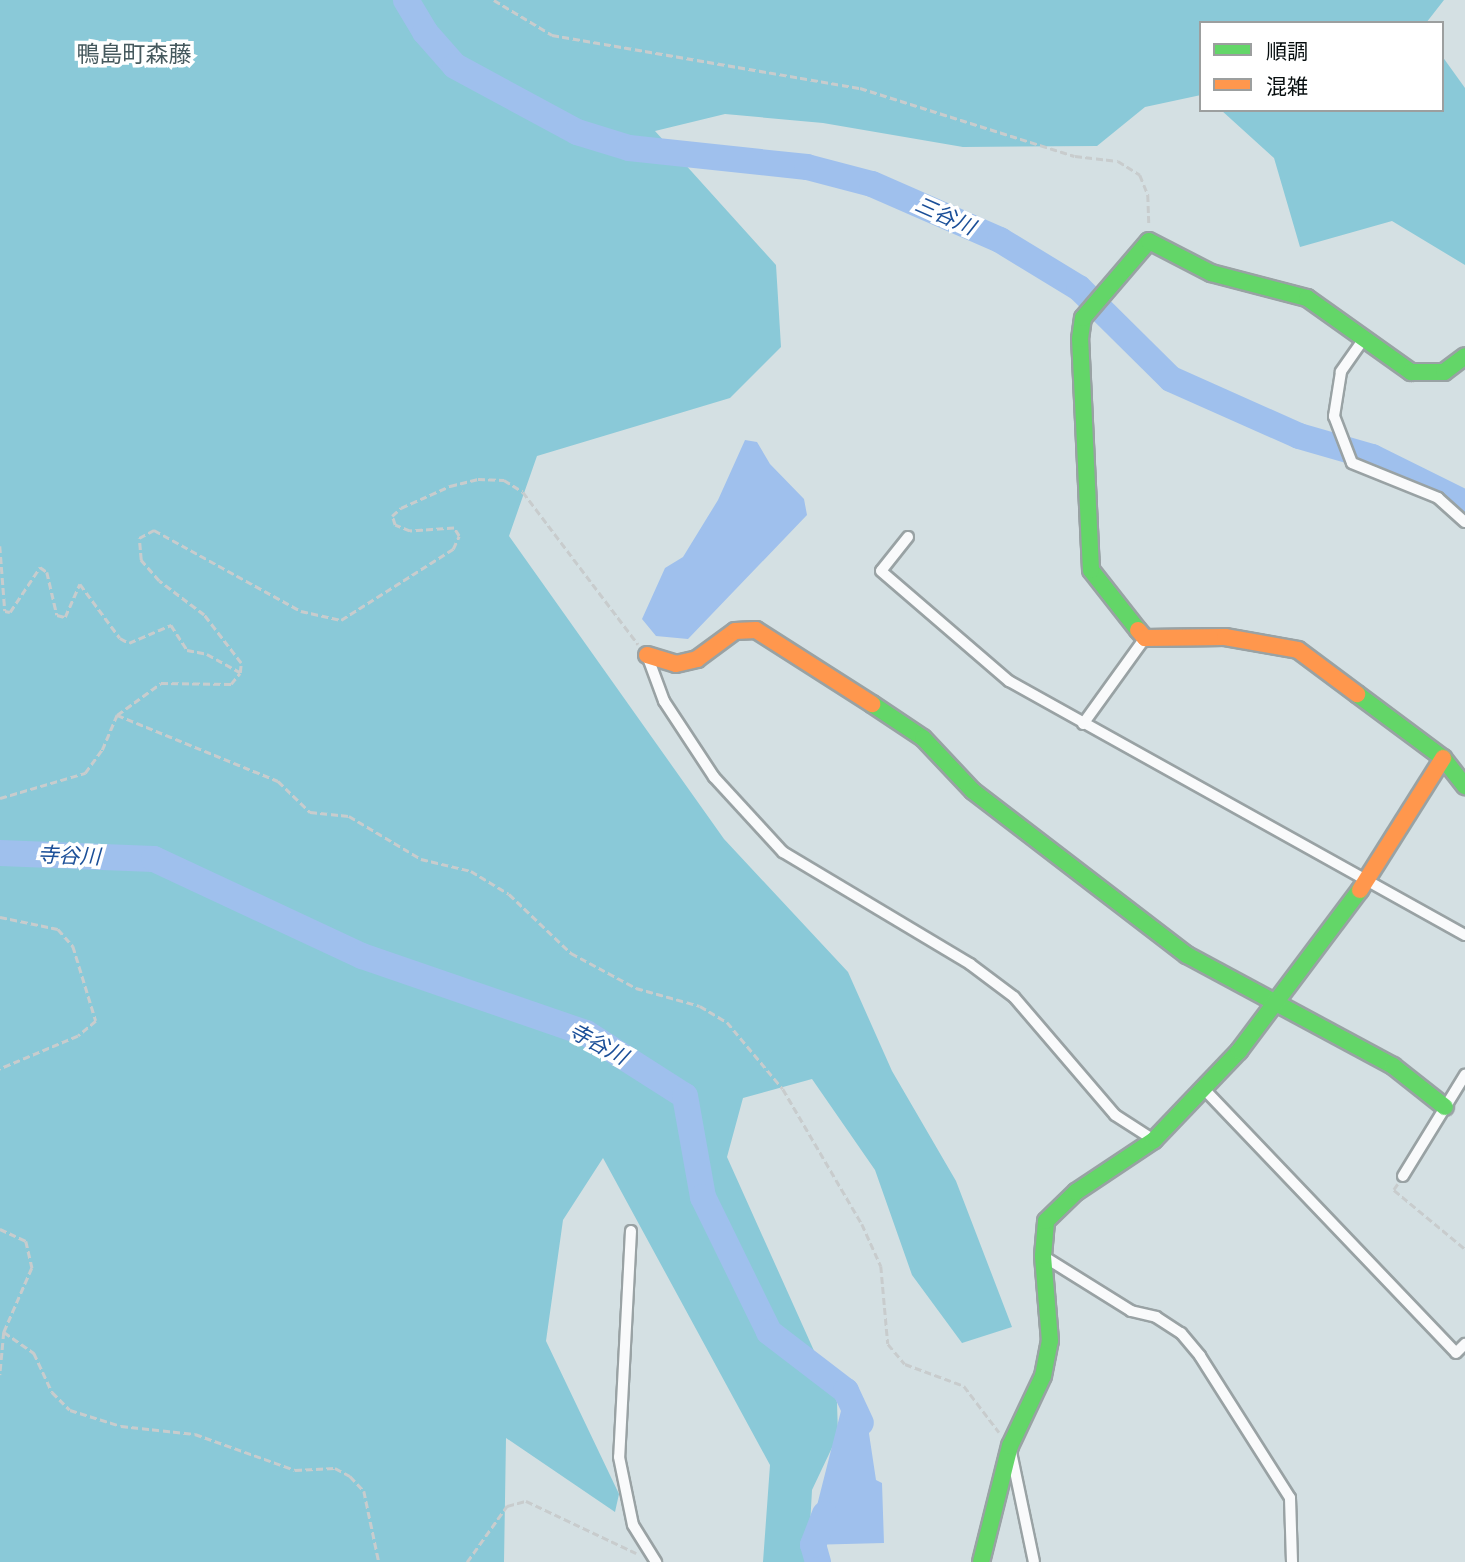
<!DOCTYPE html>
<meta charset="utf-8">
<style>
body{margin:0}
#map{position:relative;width:1465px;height:1562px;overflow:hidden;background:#d4e0e3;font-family:"Times New Roman","Noto Sans JP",serif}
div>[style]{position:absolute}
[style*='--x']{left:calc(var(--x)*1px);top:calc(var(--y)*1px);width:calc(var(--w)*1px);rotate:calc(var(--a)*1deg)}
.forest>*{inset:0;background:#8ac9d8}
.water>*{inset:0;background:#9fc0ed}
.river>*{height:26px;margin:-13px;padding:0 13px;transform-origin:13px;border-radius:13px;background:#9fc0ed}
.path>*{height:2.5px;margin-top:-1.25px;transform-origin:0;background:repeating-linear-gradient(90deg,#c8cccd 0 7px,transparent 0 10.5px)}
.roads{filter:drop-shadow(2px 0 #99a2a4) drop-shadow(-2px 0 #99a2a4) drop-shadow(0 2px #99a2a4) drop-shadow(0 -2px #99a2a4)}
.street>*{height:10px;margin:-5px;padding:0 5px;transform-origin:5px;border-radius:5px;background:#f9fafb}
.fast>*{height:16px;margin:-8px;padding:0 8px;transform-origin:8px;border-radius:8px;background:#63d668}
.slow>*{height:16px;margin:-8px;padding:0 8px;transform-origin:8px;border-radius:8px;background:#ff974d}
span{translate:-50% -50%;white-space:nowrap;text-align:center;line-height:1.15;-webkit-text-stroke:7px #fff;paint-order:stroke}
.water-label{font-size:21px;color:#1b4f98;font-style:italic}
.quarter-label{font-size:23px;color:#45585d}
.legend{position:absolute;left:1199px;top:21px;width:245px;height:91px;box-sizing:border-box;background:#fff;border:2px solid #9c9f9f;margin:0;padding:9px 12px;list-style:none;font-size:21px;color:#070e0f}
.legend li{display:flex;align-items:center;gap:14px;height:35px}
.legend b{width:35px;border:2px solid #9c9f9f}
</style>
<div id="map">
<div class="forest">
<div style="clip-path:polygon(0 0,1444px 0,1426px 23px,1201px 23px,1201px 95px,1145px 107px,1097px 146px,963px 147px,823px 123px,725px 114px,655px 131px,776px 265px,781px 347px,730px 398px,537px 456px,509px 536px,724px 839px,848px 972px,892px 1071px,956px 1181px,1012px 1327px,962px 1343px,912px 1275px,875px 1170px,812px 1079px,743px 1098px,727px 1157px,837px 1402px,838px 1435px,812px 1490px,808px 1562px,763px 1562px,770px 1465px,603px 1158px,563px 1220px,546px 1341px,619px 1494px,615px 1512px,506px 1438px,504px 1562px,0 1562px)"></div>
<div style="clip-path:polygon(1442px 56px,1465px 88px,1465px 265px,1392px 221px,1300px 247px,1274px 158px,1221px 110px,1442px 110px)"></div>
</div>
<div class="water">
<div style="clip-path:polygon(745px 440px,757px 442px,770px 464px,804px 499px,807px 515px,688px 639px,656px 636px,642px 619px,665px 568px,683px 557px,718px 500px)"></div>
<div style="clip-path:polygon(846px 1391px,865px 1407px,876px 1480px,882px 1483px,884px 1543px,807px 1545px)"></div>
</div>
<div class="river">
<div style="--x:406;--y:0;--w:37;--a:59"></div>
<div style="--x:425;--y:32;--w:45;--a:48.6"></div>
<div style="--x:455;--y:66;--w:139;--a:28.4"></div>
<div style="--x:577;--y:132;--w:54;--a:17.1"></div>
<div style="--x:629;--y:148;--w:179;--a:6.1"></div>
<div style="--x:807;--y:167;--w:67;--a:14.7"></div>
<div style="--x:872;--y:184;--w:140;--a:23.6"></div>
<div style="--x:1000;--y:240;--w:92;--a:31.3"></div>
<div style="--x:1079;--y:288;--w:129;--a:44.7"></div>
<div style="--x:1171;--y:379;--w:140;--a:24"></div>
<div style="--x:1299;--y:436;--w:76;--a:16"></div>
<div style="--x:1372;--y:457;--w:104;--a:26.3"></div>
<div style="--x:0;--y:853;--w:154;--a:2.2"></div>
<div style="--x:154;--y:859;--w:230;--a:25"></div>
<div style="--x:362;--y:956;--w:237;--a:19"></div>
<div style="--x:586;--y:1033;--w:117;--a:32.5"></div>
<div style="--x:685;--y:1096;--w:103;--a:79.9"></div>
<div style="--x:703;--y:1197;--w:150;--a:63.9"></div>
<div style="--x:769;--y:1332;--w:97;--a:37.5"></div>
<div style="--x:846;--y:1391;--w:35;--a:65"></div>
<div style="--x:818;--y:1562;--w:18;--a:-106"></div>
<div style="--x:813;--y:1545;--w:33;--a:-69"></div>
</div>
<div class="path">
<div style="--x:494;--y:0;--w:68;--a:31.1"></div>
<div style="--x:552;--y:35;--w:313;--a:9.8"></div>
<div style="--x:860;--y:88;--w:225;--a:17.6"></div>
<div style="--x:1075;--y:156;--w:43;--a:6.6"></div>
<div style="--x:1118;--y:161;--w:26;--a:32"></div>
<div style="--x:1140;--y:175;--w:22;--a:68"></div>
<div style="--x:1148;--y:195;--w:31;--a:88"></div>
<div style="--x:0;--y:546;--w:65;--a:85.6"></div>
<div style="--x:5;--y:611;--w:5;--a:11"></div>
<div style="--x:10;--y:612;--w:54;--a:-56.3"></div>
<div style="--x:40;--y:567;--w:9;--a:36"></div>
<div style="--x:47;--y:572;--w:44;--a:76.9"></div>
<div style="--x:57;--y:615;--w:8;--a:14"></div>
<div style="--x:65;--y:617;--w:36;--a:-66"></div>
<div style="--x:80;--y:584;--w:67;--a:53.5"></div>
<div style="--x:120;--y:638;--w:10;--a:29"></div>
<div style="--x:129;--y:643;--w:46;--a:-23.2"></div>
<div style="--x:171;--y:625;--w:30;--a:57"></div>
<div style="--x:187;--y:650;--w:20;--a:11"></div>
<div style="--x:207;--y:654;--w:37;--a:29"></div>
<div style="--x:117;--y:715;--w:174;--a:22.3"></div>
<div style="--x:278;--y:781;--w:45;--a:44.1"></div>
<div style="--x:310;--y:812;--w:39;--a:6"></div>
<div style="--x:349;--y:816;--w:84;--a:30.8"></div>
<div style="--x:421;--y:859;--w:51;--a:13.5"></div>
<div style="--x:471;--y:871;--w:44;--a:31.2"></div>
<div style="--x:509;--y:894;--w:86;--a:43.6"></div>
<div style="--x:571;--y:953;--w:74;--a:28.3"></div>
<div style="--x:636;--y:988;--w:66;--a:15.7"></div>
<div style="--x:700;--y:1006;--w:31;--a:31"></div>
<div style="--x:727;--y:1022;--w:87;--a:50.1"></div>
<div style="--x:783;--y:1089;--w:156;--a:59.7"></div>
<div style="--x:862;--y:1224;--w:46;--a:65.7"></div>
<div style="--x:881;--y:1266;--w:78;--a:84.9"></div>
<div style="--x:888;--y:1344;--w:26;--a:50"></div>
<div style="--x:905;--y:1364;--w:63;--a:20.4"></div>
<div style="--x:964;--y:1386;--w:58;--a:52.7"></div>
<div style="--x:0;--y:798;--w:89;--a:-16.4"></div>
<div style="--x:85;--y:773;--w:29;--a:-54"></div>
<div style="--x:102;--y:750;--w:38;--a:-67"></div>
<div style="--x:117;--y:715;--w:54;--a:-36"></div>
<div style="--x:161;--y:683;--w:70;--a:0.8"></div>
<div style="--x:231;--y:684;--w:14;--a:-51"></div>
<div style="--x:240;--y:673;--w:10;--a:-84"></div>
<div style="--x:241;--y:663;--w:61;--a:-127.6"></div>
<div style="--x:204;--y:615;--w:56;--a:-142.9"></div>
<div style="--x:159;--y:581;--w:28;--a:-131"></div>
<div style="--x:141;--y:560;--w:22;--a:-95"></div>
<div style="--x:139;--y:538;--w:17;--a:-28"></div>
<div style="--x:154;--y:530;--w:168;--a:28.9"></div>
<div style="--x:301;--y:611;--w:41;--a:12.7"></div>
<div style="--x:341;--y:620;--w:133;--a:-32.4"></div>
<div style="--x:453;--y:549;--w:14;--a:-65"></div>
<div style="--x:459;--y:536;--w:9;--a:-122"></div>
<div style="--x:454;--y:528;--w:44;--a:176.1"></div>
<div style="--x:410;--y:531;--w:16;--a:-158"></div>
<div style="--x:395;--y:525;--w:9;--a:-108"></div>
<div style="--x:392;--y:516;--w:12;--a:-42"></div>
<div style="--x:401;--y:508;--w:54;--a:-24.2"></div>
<div style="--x:450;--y:486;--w:29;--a:-14"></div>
<div style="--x:478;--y:479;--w:26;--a:2"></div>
<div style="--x:504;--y:480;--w:22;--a:32"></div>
<div style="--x:523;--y:492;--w:191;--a:52.9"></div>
<div style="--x:0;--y:917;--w:59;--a:11.7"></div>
<div style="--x:58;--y:929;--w:23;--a:49"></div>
<div style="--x:73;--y:946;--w:78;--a:73"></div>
<div style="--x:96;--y:1021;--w:23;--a:140"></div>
<div style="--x:78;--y:1036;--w:85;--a:157.1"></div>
<div style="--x:1398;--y:1184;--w:7;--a:124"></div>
<div style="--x:1394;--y:1190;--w:92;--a:39.7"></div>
<div style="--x:0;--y:1229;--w:29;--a:25"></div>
<div style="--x:26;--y:1241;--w:28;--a:77"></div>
<div style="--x:32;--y:1268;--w:70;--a:113.6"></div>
<div style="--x:4;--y:1332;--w:43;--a:95.3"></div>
<div style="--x:4;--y:1332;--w:37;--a:35"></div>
<div style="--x:34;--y:1353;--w:43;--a:65.2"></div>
<div style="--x:52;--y:1392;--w:25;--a:45"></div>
<div style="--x:70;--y:1410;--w:53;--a:17.4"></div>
<div style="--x:121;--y:1426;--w:74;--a:6.2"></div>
<div style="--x:195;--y:1434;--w:106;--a:19.8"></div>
<div style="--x:295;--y:1470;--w:40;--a:-2.9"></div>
<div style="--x:335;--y:1468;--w:17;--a:28"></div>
<div style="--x:350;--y:1476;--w:21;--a:47"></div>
<div style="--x:364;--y:1491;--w:73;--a:78.1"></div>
<div style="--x:467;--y:1562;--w:69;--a:-54.5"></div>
<div style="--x:507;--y:1506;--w:20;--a:-15"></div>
<div style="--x:526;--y:1501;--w:122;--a:25.3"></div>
</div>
<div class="roads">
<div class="street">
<div style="--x:1363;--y:340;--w:39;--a:125"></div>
<div style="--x:1341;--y:372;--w:45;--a:99"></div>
<div style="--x:1334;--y:416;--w:50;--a:69"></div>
<div style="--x:1352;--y:463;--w:93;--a:22.1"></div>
<div style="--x:1438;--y:498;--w:36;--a:42"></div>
<div style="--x:908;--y:537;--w:43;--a:128.5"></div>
<div style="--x:881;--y:571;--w:169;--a:40.7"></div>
<div style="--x:1009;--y:681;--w:522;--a:29.12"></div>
<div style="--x:647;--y:655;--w:49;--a:69.7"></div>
<div style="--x:664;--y:701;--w:91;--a:56.7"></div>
<div style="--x:714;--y:777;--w:102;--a:47.4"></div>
<div style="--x:783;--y:852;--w:218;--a:30.9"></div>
<div style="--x:970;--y:964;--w:55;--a:36.9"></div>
<div style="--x:1014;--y:997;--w:155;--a:49.4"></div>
<div style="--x:1115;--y:1115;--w:46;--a:32.7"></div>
<div style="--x:1083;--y:724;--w:106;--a:-54.2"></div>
<div style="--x:1203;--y:1088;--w:366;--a:46.3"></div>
<div style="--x:1456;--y:1353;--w:13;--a:-45"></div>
<div style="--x:1403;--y:1176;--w:119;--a:-58.5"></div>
<div style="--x:631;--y:1231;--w:226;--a:93"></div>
<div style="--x:619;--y:1457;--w:69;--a:78.4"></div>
<div style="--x:633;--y:1525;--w:44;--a:58.1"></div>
<div style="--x:1043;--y:1256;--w:104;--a:32"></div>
<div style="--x:1131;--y:1311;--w:26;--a:13"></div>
<div style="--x:1156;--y:1317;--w:30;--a:33"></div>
<div style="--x:1181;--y:1333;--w:30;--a:50"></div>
<div style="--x:1200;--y:1356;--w:168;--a:57.6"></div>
<div style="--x:1290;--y:1498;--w:64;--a:88.2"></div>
<div style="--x:1011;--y:1452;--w:112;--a:78.2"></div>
</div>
<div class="fast">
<div style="--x:1138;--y:630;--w:76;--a:-128.1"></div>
<div style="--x:1091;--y:570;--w:231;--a:-92.7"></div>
<div style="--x:1080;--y:339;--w:21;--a:-82"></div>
<div style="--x:1083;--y:318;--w:101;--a:-49.4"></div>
<div style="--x:1149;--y:241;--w:70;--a:27.3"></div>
<div style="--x:1211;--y:273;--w:99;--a:14.6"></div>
<div style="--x:1307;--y:298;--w:128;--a:35.4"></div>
<div style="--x:1411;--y:372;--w:33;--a:0"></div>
<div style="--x:1444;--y:372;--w:26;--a:-37"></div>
<div style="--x:1357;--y:694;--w:107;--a:36.7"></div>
<div style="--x:1443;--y:758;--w:36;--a:52"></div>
<div style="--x:872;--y:704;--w:61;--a:33.7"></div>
<div style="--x:923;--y:738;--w:73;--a:46.7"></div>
<div style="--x:973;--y:791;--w:270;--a:37.5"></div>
<div style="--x:1187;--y:955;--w:234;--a:28.3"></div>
<div style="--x:1393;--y:1066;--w:66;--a:38.3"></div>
<div style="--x:981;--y:1562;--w:120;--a:-76"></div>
<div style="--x:1010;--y:1446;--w:77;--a:-64.8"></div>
<div style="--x:1043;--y:1376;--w:36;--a:-79"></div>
<div style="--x:1050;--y:1341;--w:85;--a:-94.7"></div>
<div style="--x:1043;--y:1256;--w:35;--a:-85"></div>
<div style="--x:1046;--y:1221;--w:42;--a:-44"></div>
<div style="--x:1076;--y:1192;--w:94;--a:-33.7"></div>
<div style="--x:1154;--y:1140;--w:123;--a:-46.3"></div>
<div style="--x:1239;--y:1051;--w:201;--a:-53.1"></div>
</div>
<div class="slow">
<div style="--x:1138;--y:630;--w:11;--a:49"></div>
<div style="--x:1145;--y:638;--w:80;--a:-0.7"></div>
<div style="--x:1225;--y:637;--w:74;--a:10.1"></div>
<div style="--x:1298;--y:650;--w:74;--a:36.7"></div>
<div style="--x:647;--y:655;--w:30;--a:17"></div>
<div style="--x:676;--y:664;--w:22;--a:-13"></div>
<div style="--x:697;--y:659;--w:47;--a:-36.4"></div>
<div style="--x:735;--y:631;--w:21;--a:-3"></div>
<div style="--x:756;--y:630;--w:138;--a:32.5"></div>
<div style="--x:1360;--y:890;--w:156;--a:-57.8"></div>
</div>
</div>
<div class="water-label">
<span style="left:945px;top:216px;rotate:24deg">三谷川</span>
<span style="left:69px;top:856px;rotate:2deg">寺谷川</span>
<span style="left:598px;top:1044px;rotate:28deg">寺谷川</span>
</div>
<div class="quarter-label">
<span style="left:134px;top:55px">鴨島町森藤</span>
</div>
<ul class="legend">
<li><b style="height:9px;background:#63d668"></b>順調</li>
<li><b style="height:9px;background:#ff974d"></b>混雑</li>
</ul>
</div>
